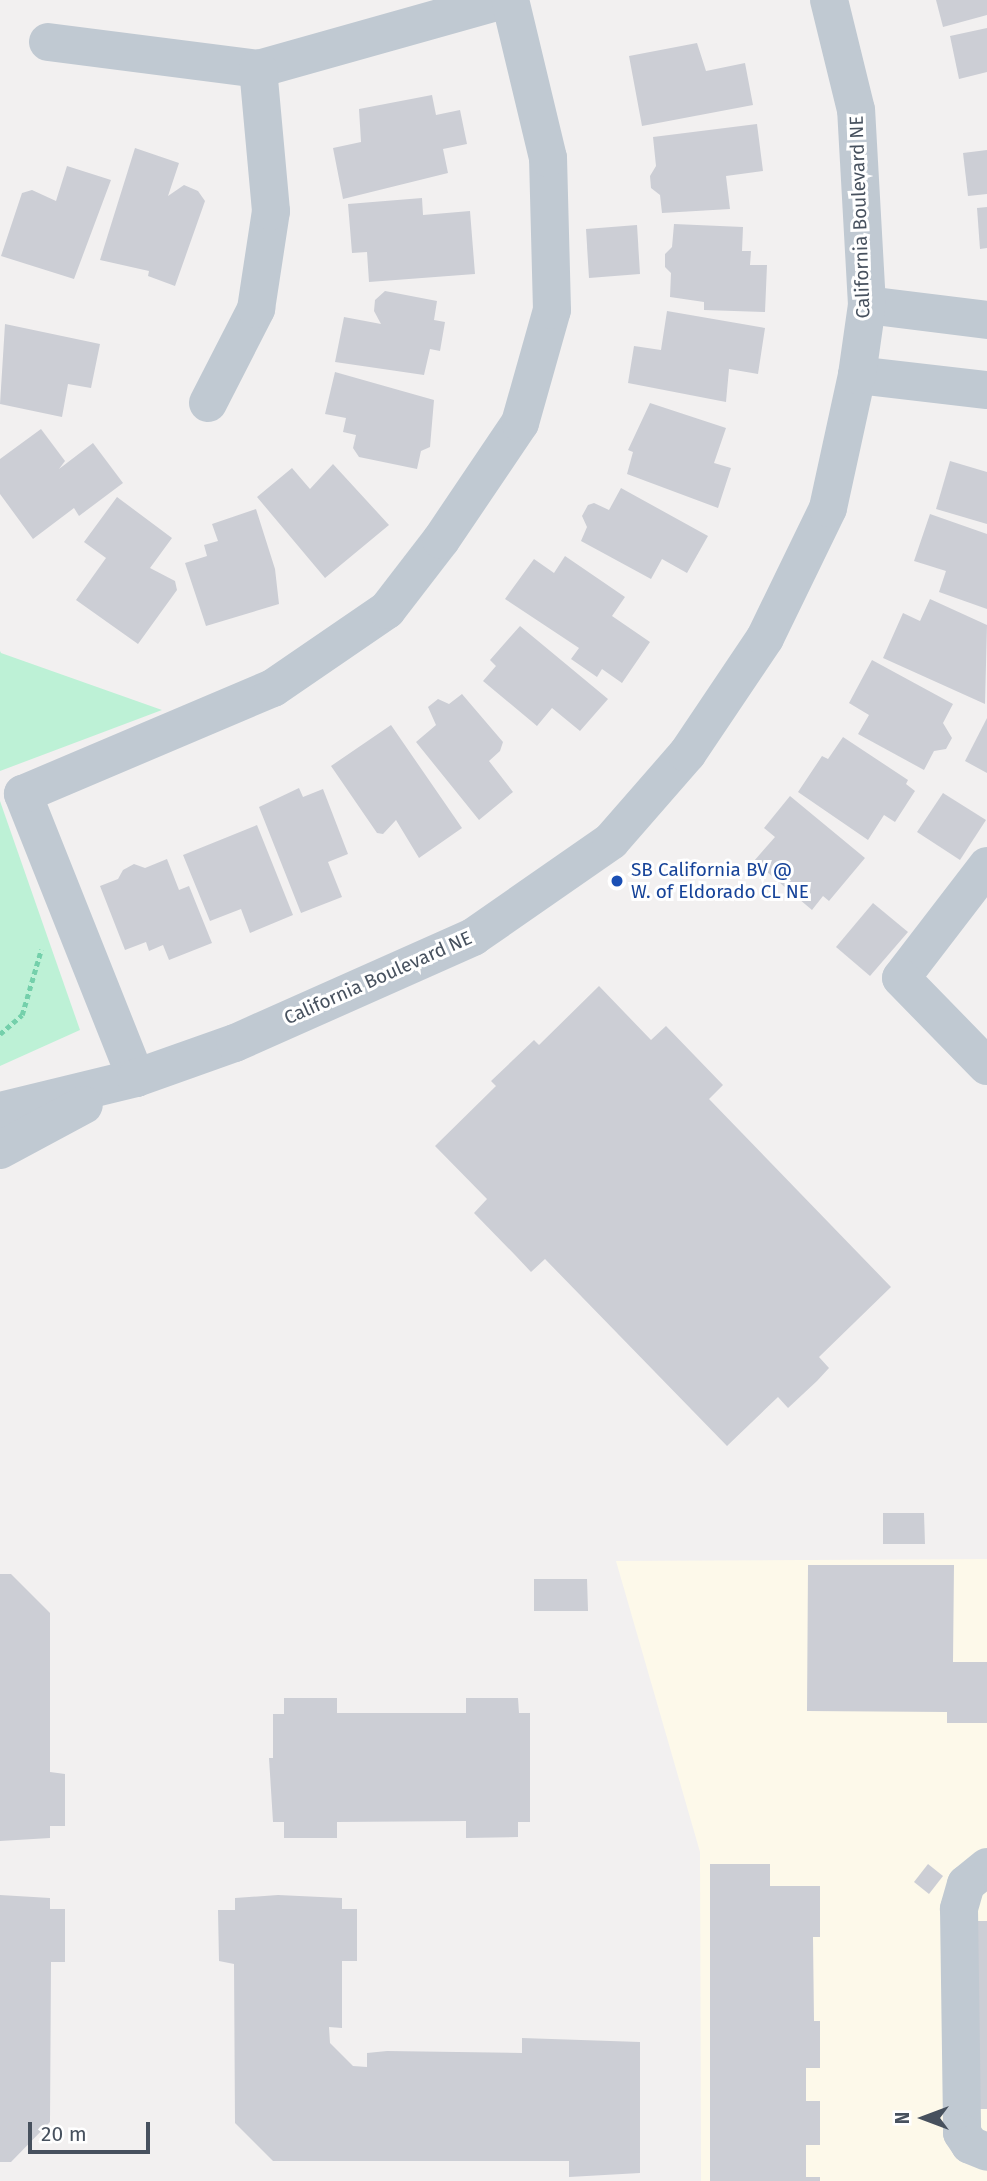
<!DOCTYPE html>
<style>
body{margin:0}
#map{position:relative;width:987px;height:2181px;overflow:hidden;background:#f2f0f0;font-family:"Fira Sans",sans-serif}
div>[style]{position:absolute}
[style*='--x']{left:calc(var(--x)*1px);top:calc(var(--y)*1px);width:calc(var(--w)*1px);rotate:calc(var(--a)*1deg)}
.commercial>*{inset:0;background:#fdf9ea}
.green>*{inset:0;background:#bdf1d6}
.building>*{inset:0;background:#ccced5}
.path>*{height:4.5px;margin-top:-2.25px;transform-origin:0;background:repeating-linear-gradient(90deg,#74d0ab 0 5px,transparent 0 8.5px)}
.minor>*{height:38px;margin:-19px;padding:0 19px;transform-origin:19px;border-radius:19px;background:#c0c9d2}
.dots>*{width:19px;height:19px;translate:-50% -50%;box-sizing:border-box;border:4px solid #fff;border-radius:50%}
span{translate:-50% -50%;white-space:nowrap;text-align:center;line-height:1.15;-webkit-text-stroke:6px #fff;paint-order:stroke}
.street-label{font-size:19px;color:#47515e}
.transit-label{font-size:19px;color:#164399}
.left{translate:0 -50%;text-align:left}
.north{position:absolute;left:889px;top:2083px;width:70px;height:70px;-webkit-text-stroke:5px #fff;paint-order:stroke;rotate:270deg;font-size:19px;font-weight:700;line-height:28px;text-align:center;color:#47515e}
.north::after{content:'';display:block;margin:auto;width:24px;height:32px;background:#47515e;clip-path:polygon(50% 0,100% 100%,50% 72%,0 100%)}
.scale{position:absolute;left:28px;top:2122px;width:122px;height:32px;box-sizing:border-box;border:4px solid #47515e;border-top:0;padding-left:9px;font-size:21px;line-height:24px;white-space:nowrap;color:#47515e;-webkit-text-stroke:5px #fff;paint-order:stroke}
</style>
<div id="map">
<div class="commercial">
<div style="clip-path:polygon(987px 1559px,987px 2181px,701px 2181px,700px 1852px,616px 1561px)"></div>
</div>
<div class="green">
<div style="clip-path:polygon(0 651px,1px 653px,162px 710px,0 771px)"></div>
<div style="clip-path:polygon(0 801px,80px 1030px,0 1066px)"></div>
</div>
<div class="building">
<div style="clip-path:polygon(936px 0,987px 0,987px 15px,943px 27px)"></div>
<div style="clip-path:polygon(987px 28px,987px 72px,959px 79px,950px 36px)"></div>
<div style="clip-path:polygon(697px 43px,706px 71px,745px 63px,753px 105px,642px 126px,629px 56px)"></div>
<div style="clip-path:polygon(432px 95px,436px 115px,460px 110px,467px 144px,443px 149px,448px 173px,343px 199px,333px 148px,361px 142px,359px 109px)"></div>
<div style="clip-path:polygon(757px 124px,763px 171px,726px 176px,730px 209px,662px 213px,660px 195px,651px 188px,650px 176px,656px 166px,653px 137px)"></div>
<div style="clip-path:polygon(135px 148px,179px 163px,168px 196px,184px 185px,198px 191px,205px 201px,175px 286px,148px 276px,149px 271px,100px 260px)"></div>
<div style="clip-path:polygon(987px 150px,987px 194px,968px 196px,963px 153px)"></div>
<div style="clip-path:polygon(67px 166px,111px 180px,74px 279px,1px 256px,22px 193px,32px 190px,56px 201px)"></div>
<div style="clip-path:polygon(422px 198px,423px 215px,470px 211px,475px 274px,369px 282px,367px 252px,352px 253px,348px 204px)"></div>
<div style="clip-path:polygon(987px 207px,987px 248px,980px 249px,977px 208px)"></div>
<div style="clip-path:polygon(674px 224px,743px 227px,742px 251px,751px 251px,750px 265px,767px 265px,765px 312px,704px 310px,704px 302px,670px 297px,671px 273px,665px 267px,665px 254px,672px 247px)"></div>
<div style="clip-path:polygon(637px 225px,640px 274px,589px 278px,586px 229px)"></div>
<div style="clip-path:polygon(385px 291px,437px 301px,434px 320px,445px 322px,440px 351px,430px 349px,424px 375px,335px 362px,344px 317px,381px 324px,374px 311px,375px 300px)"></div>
<div style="clip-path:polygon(667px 311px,765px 328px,758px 374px,729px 369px,726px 402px,628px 383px,634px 346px,661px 350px)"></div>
<div style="clip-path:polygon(5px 324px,100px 344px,91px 388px,68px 384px,62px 417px,0 404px)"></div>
<div style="clip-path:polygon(335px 372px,434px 400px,430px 447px,421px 451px,417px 469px,359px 457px,353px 448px,356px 435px,343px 432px,346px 418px,325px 414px)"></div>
<div style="clip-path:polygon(650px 403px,726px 428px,714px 463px,731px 468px,718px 508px,627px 474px,633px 452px,628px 450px)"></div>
<div style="clip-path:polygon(41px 429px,65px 461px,59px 469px,93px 443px,123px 483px,79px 516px,74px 508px,33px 539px,0 494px,0 459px)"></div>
<div style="clip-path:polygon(950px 461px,987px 472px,987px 524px,936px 509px)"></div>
<div style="clip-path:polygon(333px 464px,389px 525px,325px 578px,257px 497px,292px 468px,310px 489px)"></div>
<div style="clip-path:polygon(621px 488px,708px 536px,687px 573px,662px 559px,651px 579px,581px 541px,587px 527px,582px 516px,588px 505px,594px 503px,609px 510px)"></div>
<div style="clip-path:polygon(117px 497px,172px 538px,150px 568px,175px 581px,177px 590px,138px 644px,76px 600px,106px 558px,84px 542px)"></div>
<div style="clip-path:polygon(256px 509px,275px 569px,279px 604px,206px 626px,185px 563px,207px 556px,204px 545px,218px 541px,212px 524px)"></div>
<div style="clip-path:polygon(930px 514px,987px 534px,987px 609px,939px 592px,946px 571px,914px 561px)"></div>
<div style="clip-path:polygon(565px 556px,625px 597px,612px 616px,650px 642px,622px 683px,602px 669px,597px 677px,571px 659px,579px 648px,505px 599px,534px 559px,554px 573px)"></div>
<div style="clip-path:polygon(930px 599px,987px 625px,985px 704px,883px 658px,903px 613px,920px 621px)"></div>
<div style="clip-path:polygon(520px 626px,608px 699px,580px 731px,552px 708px,537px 726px,483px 681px,496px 666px,490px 660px)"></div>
<div style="clip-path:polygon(872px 660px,953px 704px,943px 723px,952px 738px,946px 749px,934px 751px,924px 770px,858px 734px,869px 715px,849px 703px)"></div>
<div style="clip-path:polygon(462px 694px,503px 742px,500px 751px,489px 761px,513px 792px,479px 820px,416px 742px,436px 725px,428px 707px,438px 699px,449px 704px)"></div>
<div style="clip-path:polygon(987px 718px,987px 773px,965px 761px)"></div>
<div style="clip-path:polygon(391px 725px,462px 828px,419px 858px,396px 820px,383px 834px,377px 833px,331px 766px)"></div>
<div style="clip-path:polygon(843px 737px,908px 780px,906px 784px,915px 791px,895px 822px,884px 815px,868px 840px,798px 792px,822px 756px,828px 759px)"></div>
<div style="clip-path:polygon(299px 788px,303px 797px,323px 789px,348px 854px,328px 862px,342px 897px,301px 913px,259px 807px)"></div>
<div style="clip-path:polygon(943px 793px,986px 820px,960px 860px,917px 832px)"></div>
<div style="clip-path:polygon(790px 796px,865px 858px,829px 901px,823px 896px,812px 910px,754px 861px,775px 837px,764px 828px)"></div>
<div style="clip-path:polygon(257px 825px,293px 915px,250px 933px,241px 909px,210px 921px,183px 855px)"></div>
<div style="clip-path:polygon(167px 859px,179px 890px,189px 886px,212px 943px,169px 960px,163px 945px,149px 951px,146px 942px,125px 950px,100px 886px,118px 879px,123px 870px,134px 864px,145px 868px)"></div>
<div style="clip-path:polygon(873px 903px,908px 932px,870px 976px,836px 947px)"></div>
<div style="clip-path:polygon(599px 986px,651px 1040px,666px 1026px,723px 1085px,709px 1099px,891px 1287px,819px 1357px,829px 1368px,817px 1381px,788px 1408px,778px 1397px,727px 1446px,545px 1259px,531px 1272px,515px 1255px,474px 1213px,487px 1199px,435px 1146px,496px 1086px,491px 1081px,534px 1040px,539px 1045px)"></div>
<div style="clip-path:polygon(883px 1513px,924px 1513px,925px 1544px,883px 1544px)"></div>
<div style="clip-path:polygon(808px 1565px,954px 1565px,953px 1662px,987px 1662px,987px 1723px,947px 1723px,947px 1712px,807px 1711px)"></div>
<div style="clip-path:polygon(0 1574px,11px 1574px,50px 1613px,50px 1772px,65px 1774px,65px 1826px,50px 1826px,50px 1838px,0 1841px)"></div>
<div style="clip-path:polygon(534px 1579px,587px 1579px,588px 1611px,534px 1611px)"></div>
<div style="clip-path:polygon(284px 1698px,337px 1698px,337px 1713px,466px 1713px,466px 1698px,518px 1698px,519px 1713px,530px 1713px,530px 1822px,518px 1822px,518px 1837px,466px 1838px,466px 1821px,337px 1822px,337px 1838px,284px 1838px,284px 1822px,273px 1822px,269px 1758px,273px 1758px,273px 1714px,284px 1714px)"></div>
<div style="clip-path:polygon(710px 1864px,770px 1864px,770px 1886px,820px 1886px,820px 1937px,813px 1937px,814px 2021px,820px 2021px,820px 2068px,806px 2068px,806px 2101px,820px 2101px,820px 2145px,806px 2145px,806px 2177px,820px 2177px,820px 2181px,710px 2181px)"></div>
<div style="clip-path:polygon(928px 1864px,943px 1876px,929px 1894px,914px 1882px)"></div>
<div style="clip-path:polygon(0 1895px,50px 1898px,50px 1909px,65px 1909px,65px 1962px,51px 1962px,50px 2122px,11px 2162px,0 2162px)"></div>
<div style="clip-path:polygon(278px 1895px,342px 1898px,342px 1909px,357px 1909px,357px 1961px,342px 1961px,342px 2028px,329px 2027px,330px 2043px,353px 2066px,367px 2067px,367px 2053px,387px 2051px,522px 2053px,522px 2038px,640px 2042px,640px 2173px,569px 2177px,569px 2161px,273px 2161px,235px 2123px,234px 1964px,219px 1961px,218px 1910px,235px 1910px,235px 1898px)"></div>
<div style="clip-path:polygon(968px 1921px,987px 1921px,987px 2109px,970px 2109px)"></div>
</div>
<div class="path">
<div style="--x:0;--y:1034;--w:29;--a:-41"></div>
<div style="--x:22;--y:1015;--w:68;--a:-73.7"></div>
</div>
<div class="minor">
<div style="--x:48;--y:42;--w:212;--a:7.3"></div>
<div style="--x:258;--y:69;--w:255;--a:-15.7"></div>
<div style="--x:867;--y:305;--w:121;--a:7.1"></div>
<div style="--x:857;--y:375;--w:131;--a:6.6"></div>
<div style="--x:208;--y:403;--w:106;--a:-62.9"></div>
<div style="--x:256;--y:309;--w:99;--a:-81.3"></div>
<div style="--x:271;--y:211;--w:143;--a:-95.2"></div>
<div style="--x:987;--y:866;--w:141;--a:127.5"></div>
<div style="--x:901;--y:978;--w:123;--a:45.7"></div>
<div style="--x:136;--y:1078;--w:306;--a:-111.7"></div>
<div style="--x:23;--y:794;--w:272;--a:-23"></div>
<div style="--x:273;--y:688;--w:138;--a:-34.4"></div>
<div style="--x:387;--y:610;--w:88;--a:-52.4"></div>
<div style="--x:441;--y:540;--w:141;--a:-56"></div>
<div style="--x:520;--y:423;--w:117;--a:-74.2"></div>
<div style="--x:552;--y:310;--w:152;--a:-91.5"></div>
<div style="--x:548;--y:158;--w:163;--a:-103.5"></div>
<div style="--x:0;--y:1111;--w:140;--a:-13.6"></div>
<div style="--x:136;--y:1078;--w:105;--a:-19.5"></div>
<div style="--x:235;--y:1043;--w:261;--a:-24"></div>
<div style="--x:473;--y:937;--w:168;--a:-34.8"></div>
<div style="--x:611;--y:841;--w:116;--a:-48.9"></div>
<div style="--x:687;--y:754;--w:140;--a:-56.1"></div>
<div style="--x:765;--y:638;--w:144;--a:-64.1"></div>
<div style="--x:828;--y:508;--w:136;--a:-77.7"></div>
<div style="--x:857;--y:375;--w:71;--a:-81.9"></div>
<div style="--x:867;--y:305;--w:195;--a:-93.2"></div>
<div style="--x:856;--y:110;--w:113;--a:-103.8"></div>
<div style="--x:0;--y:1150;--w:95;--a:-28.2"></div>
<div style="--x:987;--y:1867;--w:27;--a:141"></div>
<div style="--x:966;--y:1884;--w:26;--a:106"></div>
<div style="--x:959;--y:1909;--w:224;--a:89.2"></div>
<div style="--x:962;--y:2133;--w:14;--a:56"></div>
<div style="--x:970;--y:2145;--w:18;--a:22"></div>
</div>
<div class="dots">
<div style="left:617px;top:881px;background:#1a4fb4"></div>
</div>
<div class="street-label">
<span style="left:860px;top:217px;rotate:-92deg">California Boulevard NE</span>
<span style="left:378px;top:978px;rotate:-24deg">California Boulevard NE</span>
</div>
<div class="transit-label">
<span class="left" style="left:631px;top:881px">SB California BV @<br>W. of Eldorado CL NE</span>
</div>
<div class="north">N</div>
<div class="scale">20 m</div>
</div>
